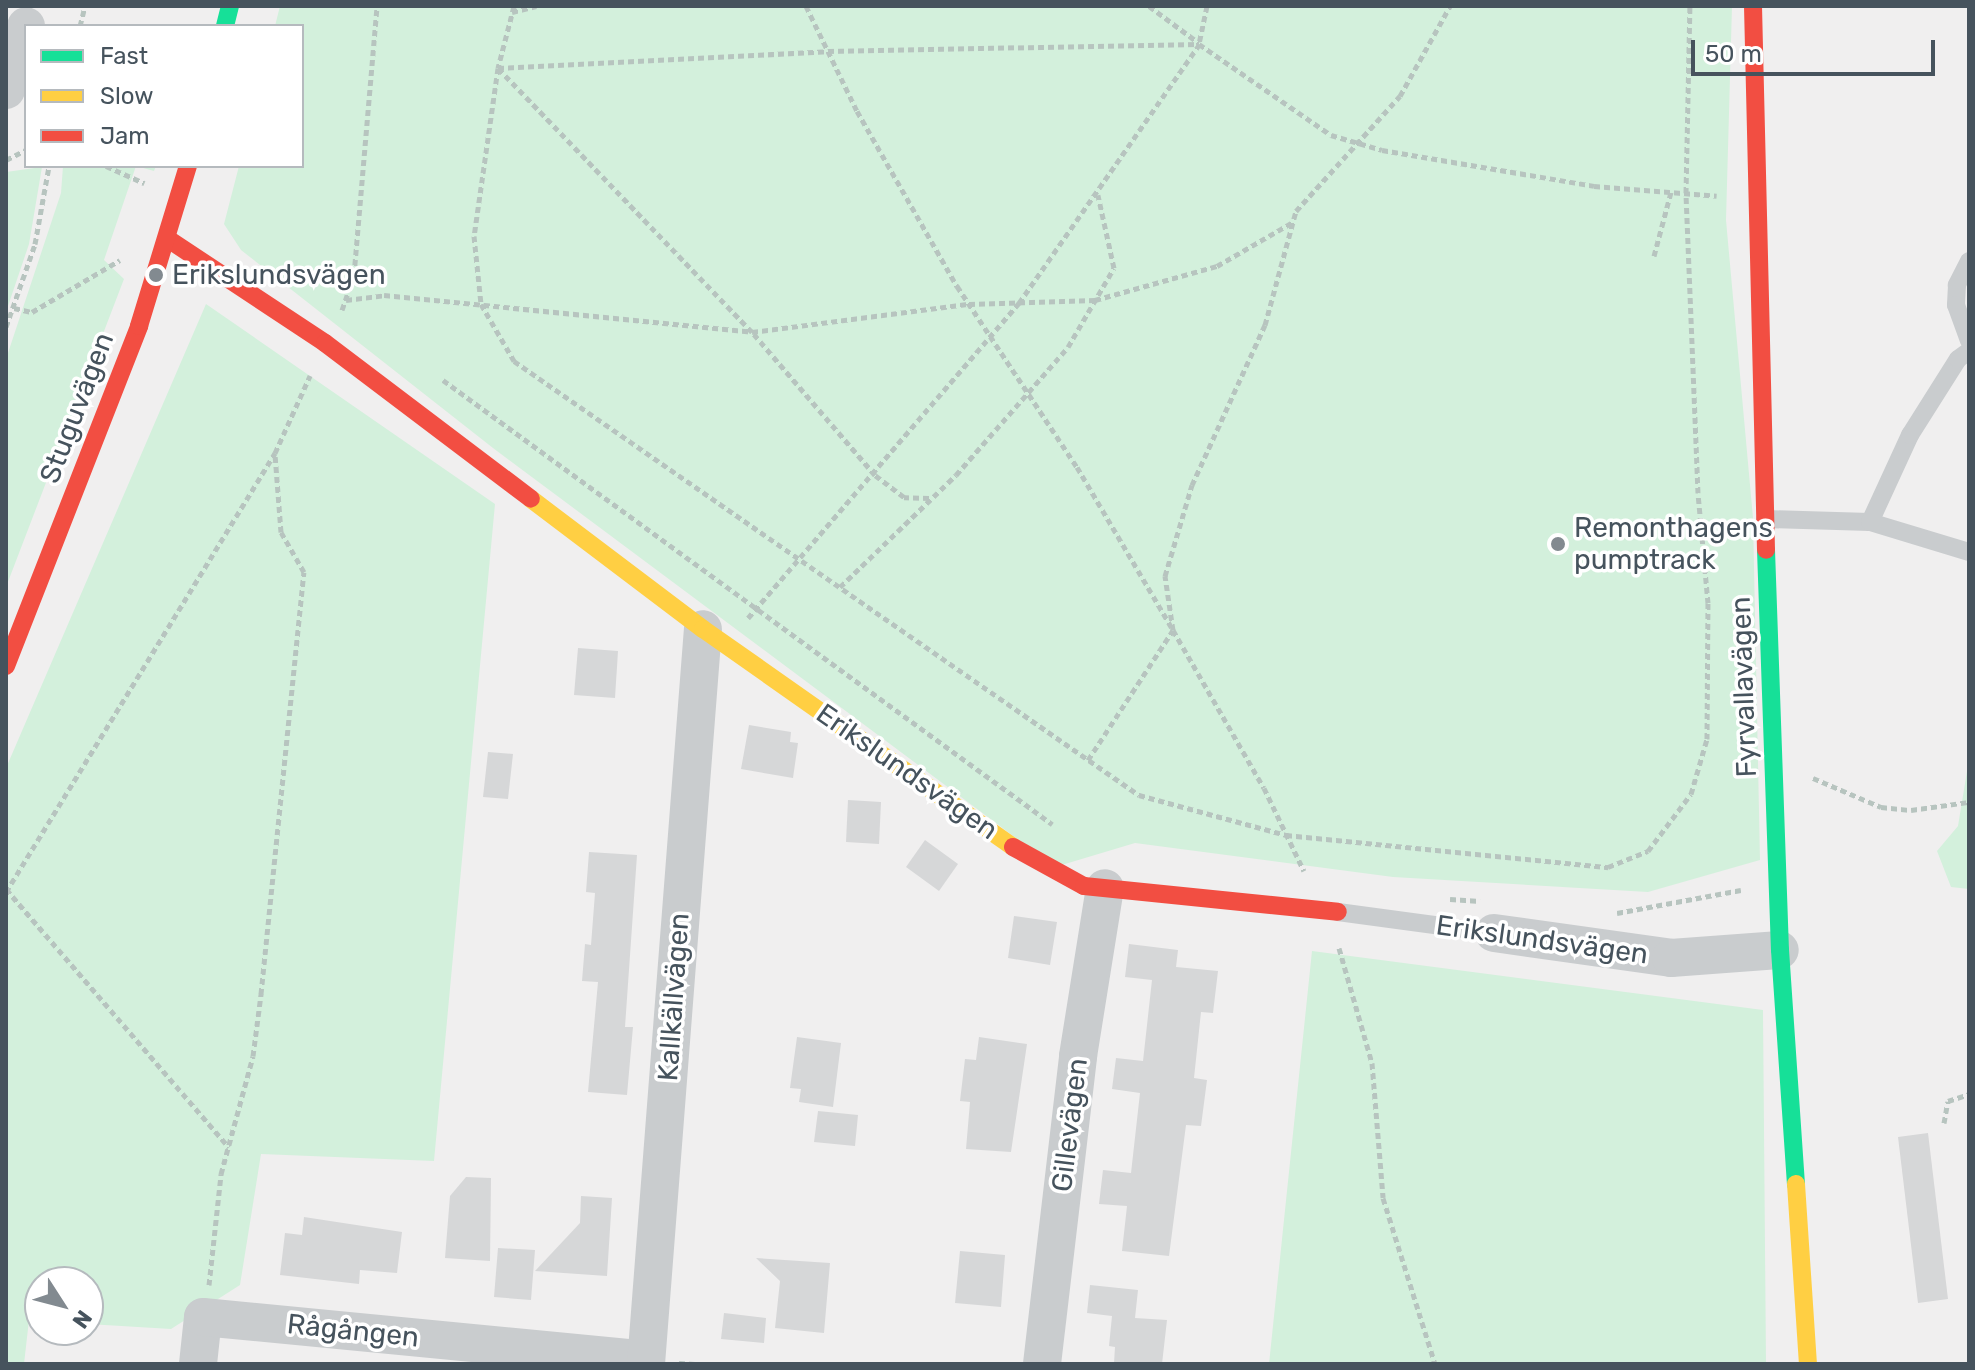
<!DOCTYPE html>
<meta charset="utf-8">
<style>
body{margin:0}
#map{position:relative;width:1975px;height:1370px;overflow:hidden;background:#f0efef;font-family:Rubik,sans-serif}
div>[style]{position:absolute}
[style*='--x']{left:calc(var(--x)*1px);top:calc(var(--y)*1px);width:calc(var(--w)*1px);rotate:calc(var(--a)*1deg)}
.green>*{inset:0;background:#d3f0dc}
.building>*{inset:0;background:#d6d7d8}
.path>*{height:5px;margin-top:-2.5px;transform-origin:0;background:repeating-linear-gradient(90deg,#b7c4bf 0 6px,transparent 0 10px)}
.lane>*{height:18px;margin:-9px;padding:0 9px;transform-origin:9px;border-radius:9px;background:#c9ccce}
.street>*{height:38px;margin:-19px;padding:0 19px;transform-origin:19px;border-radius:19px;background:#c9ccce}
.fast>*{height:18px;margin:-9px;padding:0 9px;transform-origin:9px;border-radius:9px;background:#16e098}
.slow>*{height:18px;margin:-9px;padding:0 9px;transform-origin:9px;border-radius:9px;background:#ffcf43}
.jam>*{height:18px;margin:-9px;padding:0 9px;transform-origin:9px;border-radius:9px;background:#f24e42}
.dots>*{width:22px;height:22px;translate:-50% -50%;box-sizing:border-box;border:4px solid #fff;border-radius:50%}
span{translate:-50% -50%;white-space:nowrap;text-align:center;line-height:1.15;-webkit-text-stroke:7px #fff;paint-order:stroke}
.poi-label{font-size:28px;color:#46535d}
.left{translate:0 -50%;text-align:left}
.street-label{font-size:28px;color:#46535d}
.frame{position:absolute;inset:0;border:8px solid #46535d;pointer-events:none}
.legend{position:absolute;left:24px;top:24px;width:280px;height:144px;box-sizing:border-box;background:#fff;border:2px solid #b5babe;margin:0;padding:10px 14px;list-style:none;font-size:24px;color:#46535d}
.legend li{display:flex;align-items:center;gap:16px;height:40px}
.legend b{width:40px;border:2px solid #b5babe}
.north{position:absolute;left:24px;top:1266px;width:80px;height:80px;box-sizing:border-box;background:#fff;border:2px solid #b5babe;border-radius:50%;rotate:126deg;font-size:22px;font-weight:700;line-height:32px;text-align:center;color:#46535d}
.north::after{content:'';display:block;margin:auto;width:28px;height:36px;background:#828a90;clip-path:polygon(50% 0,100% 100%,50% 72%,0 100%)}
.scale{position:absolute;left:1691px;top:40px;width:244px;height:36px;box-sizing:border-box;border:4px solid #46535d;border-top:0;padding-left:10px;font-size:24px;line-height:28px;white-space:nowrap;color:#46535d;-webkit-text-stroke:6px #fff;paint-order:stroke}
</style>
<div id="map">
<div class="green">
<div style="clip-path:polygon(280px 6px,1732px 6px,1726px 220px,1753px 518px,1760px 860px,1648px 892px,1393px 877px,1135px 843px,1055px 867px,493px 448px,241px 250px,224px 224px,239px 166px,302px 166px,302px 26px,275px 26px)"></div>
<div style="clip-path:polygon(63px 166px,156px 166px,154px 171px,136px 166px,104px 260px,124px 279px,6px 587px,6px 359px,61px 193px)"></div>
<div style="clip-path:polygon(42px 167px,29px 244px,6px 312px,6px 172px)"></div>
<div style="clip-path:polygon(206px 304px,495px 504px,434px 1161px,261px 1154px,240px 1285px,171px 1329px,88px 1324px,88px 1282px,40px 1282px,40px 1320px,29px 1320px,24px 1364px,6px 1364px,6px 768px)"></div>
<div style="clip-path:polygon(1969px 759px,1969px 889px,1951px 887px,1937px 851px,1958px 826px)"></div>
<div style="clip-path:polygon(1312px 951px,1763px 1010px,1766px 1364px,1269px 1364px)"></div>
</div>
<div class="building">
<div style="clip-path:polygon(578px 648px,618px 651px,615px 698px,574px 695px)"></div>
<div style="clip-path:polygon(749px 725px,791px 732px,790px 742px,798px 743px,793px 778px,741px 769px)"></div>
<div style="clip-path:polygon(488px 752px,513px 754px,508px 799px,483px 797px)"></div>
<div style="clip-path:polygon(848px 800px,881px 802px,879px 844px,846px 842px)"></div>
<div style="clip-path:polygon(925px 840px,958px 864px,939px 891px,906px 867px)"></div>
<div style="clip-path:polygon(589px 852px,637px 855px,625px 1027px,633px 1027px,627px 1095px,588px 1092px,598px 982px,582px 981px,585px 944px,591px 945px,595px 893px,586px 892px)"></div>
<div style="clip-path:polygon(1014px 916px,1057px 922px,1050px 965px,1008px 958px)"></div>
<div style="clip-path:polygon(1129px 944px,1178px 950px,1176px 967px,1218px 971px,1213px 1013px,1201px 1012px,1194px 1078px,1207px 1080px,1201px 1126px,1186px 1125px,1169px 1256px,1122px 1251px,1127px 1206px,1099px 1204px,1103px 1170px,1131px 1173px,1140px 1093px,1112px 1089px,1116px 1058px,1143px 1061px,1152px 980px,1125px 977px)"></div>
<div style="clip-path:polygon(797px 1037px,841px 1043px,833px 1107px,799px 1102px,801px 1089px,790px 1088px)"></div>
<div style="clip-path:polygon(979px 1037px,1027px 1044px,1011px 1152px,966px 1149px,970px 1102px,960px 1101px,965px 1059px,976px 1060px)"></div>
<div style="clip-path:polygon(818px 1111px,858px 1115px,855px 1146px,814px 1142px)"></div>
<div style="clip-path:polygon(1928px 1133px,1948px 1299px,1918px 1303px,1898px 1137px)"></div>
<div style="clip-path:polygon(466px 1177px,491px 1178px,490px 1261px,445px 1258px,450px 1196px)"></div>
<div style="clip-path:polygon(581px 1196px,612px 1198px,607px 1276px,535px 1271px,580px 1223px)"></div>
<div style="clip-path:polygon(304px 1217px,402px 1232px,397px 1273px,360px 1270px,359px 1284px,280px 1275px,285px 1233px,302px 1235px)"></div>
<div style="clip-path:polygon(498px 1248px,535px 1250px,531px 1300px,494px 1297px)"></div>
<div style="clip-path:polygon(960px 1251px,1005px 1255px,1001px 1307px,955px 1303px)"></div>
<div style="clip-path:polygon(756px 1258px,830px 1263px,824px 1333px,775px 1328px,780px 1281px)"></div>
<div style="clip-path:polygon(1090px 1285px,1138px 1290px,1135px 1318px,1167px 1320px,1162px 1364px,1114px 1363px,1115px 1347px,1109px 1346px,1112px 1316px,1087px 1313px)"></div>
<div style="clip-path:polygon(724px 1313px,766px 1318px,764px 1343px,721px 1339px)"></div>
</div>
<div class="path">
<div style="--x:514;--y:6;--w:64;--a:104.5"></div>
<div style="--x:498;--y:68;--w:170;--a:98.1"></div>
<div style="--x:474;--y:236;--w:68;--a:84.1"></div>
<div style="--x:481;--y:304;--w:66;--a:59.9"></div>
<div style="--x:514;--y:361;--w:761;--a:34.78"></div>
<div style="--x:1139;--y:795;--w:152;--a:15.2"></div>
<div style="--x:1286;--y:835;--w:324;--a:5.7"></div>
<div style="--x:1608;--y:867;--w:43;--a:-21.8"></div>
<div style="--x:1648;--y:851;--w:71;--a:-53"></div>
<div style="--x:1691;--y:794;--w:57;--a:-73.8"></div>
<div style="--x:1707;--y:739;--w:136;--a:-89.6"></div>
<div style="--x:1708;--y:603;--w:110;--a:-95.2"></div>
<div style="--x:1698;--y:493;--w:300;--a:-92.3"></div>
<div style="--x:1686;--y:193;--w:187;--a:-88.8"></div>
<div style="--x:806;--y:6;--w:117;--a:64.1"></div>
<div style="--x:857;--y:111;--w:202;--a:60.3"></div>
<div style="--x:957;--y:286;--w:217;--a:56.5"></div>
<div style="--x:1077;--y:467;--w:189;--a:59.5"></div>
<div style="--x:1173;--y:630;--w:182;--a:60.1"></div>
<div style="--x:1264;--y:788;--w:92;--a:64.3"></div>
<div style="--x:1149;--y:6;--w:62;--a:36.5"></div>
<div style="--x:1207;--y:6;--w:39;--a:102"></div>
<div style="--x:1199;--y:44;--w:160;--a:34.6"></div>
<div style="--x:1331;--y:135;--w:53;--a:16.4"></div>
<div style="--x:1382;--y:150;--w:215;--a:9.6"></div>
<div style="--x:1594;--y:186;--w:123;--a:4.6"></div>
<div style="--x:512;--y:12;--w:25;--a:-14"></div>
<div style="--x:80;--y:26;--w:21;--a:-76"></div>
<div style="--x:6;--y:160;--w:22;--a:-27"></div>
<div style="--x:106;--y:166;--w:42;--a:24.1"></div>
<div style="--x:1654;--y:256;--w:66;--a:-75.1"></div>
<div style="--x:346;--y:300;--w:38;--a:-7"></div>
<div style="--x:384;--y:295;--w:370;--a:5.7"></div>
<div style="--x:752;--y:332;--w:219;--a:-7.4"></div>
<div style="--x:969;--y:304;--w:126;--a:-1.8"></div>
<div style="--x:1095;--y:300;--w:127;--a:-15.6"></div>
<div style="--x:1217;--y:266;--w:88;--a:-30.1"></div>
<div style="--x:14;--y:308;--w:18;--a:13"></div>
<div style="--x:32;--y:312;--w:102;--a:-30.6"></div>
<div style="--x:342;--y:310;--w:37;--a:-71"></div>
<div style="--x:354;--y:275;--w:270;--a:-85.1"></div>
<div style="--x:6;--y:327;--w:88;--a:-70.7"></div>
<div style="--x:35;--y:244;--w:79;--a:-79.8"></div>
<div style="--x:443;--y:380;--w:754;--a:36.09"></div>
<div style="--x:929;--y:498;--w:25;--a:-178"></div>
<div style="--x:904;--y:497;--w:36;--a:-143"></div>
<div style="--x:875;--y:475;--w:189;--a:-130.7"></div>
<div style="--x:752;--y:332;--w:366;--a:-133.9"></div>
<div style="--x:498;--y:68;--w:330;--a:-2.9"></div>
<div style="--x:828;--y:51;--w:371;--a:-1.1"></div>
<div style="--x:840;--y:587;--w:161;--a:-44"></div>
<div style="--x:956;--y:475;--w:170;--a:-48.8"></div>
<div style="--x:1068;--y:347;--w:91;--a:-59.8"></div>
<div style="--x:1114;--y:268;--w:75;--a:-102.4"></div>
<div style="--x:748;--y:618;--w:416;--a:-49.3"></div>
<div style="--x:1019;--y:303;--w:315;--a:-55.1"></div>
<div style="--x:1088;--y:760;--w:155;--a:-56.8"></div>
<div style="--x:1173;--y:630;--w:55;--a:-98.4"></div>
<div style="--x:1165;--y:576;--w:95;--a:-73.5"></div>
<div style="--x:1192;--y:485;--w:176;--a:-65.5"></div>
<div style="--x:1265;--y:325;--w:118;--a:-74.8"></div>
<div style="--x:1296;--y:211;--w:155;--a:-47.9"></div>
<div style="--x:1400;--y:96;--w:103;--a:-60.9"></div>
<div style="--x:1813;--y:778;--w:74;--a:23.1"></div>
<div style="--x:1881;--y:807;--w:30;--a:6"></div>
<div style="--x:1911;--y:810;--w:59;--a:-7.9"></div>
<div style="--x:6;--y:889;--w:341;--a:49.2"></div>
<div style="--x:6;--y:892;--w:515;--a:-58.5"></div>
<div style="--x:275;--y:453;--w:85;--a:-65.6"></div>
<div style="--x:1450;--y:899;--w:30;--a:4"></div>
<div style="--x:1617;--y:913;--w:126;--a:-10.5"></div>
<div style="--x:1339;--y:948;--w:120;--a:74"></div>
<div style="--x:1372;--y:1063;--w:135;--a:85.3"></div>
<div style="--x:1383;--y:1198;--w:174;--a:72.6"></div>
<div style="--x:1944;--y:1123;--w:22;--a:-80"></div>
<div style="--x:1948;--y:1101;--w:22;--a:-18"></div>
<div style="--x:209;--y:1285;--w:112;--a:-83.8"></div>
<div style="--x:221;--y:1174;--w:122;--a:-74.8"></div>
<div style="--x:253;--y:1056;--w:63;--a:-82.6"></div>
<div style="--x:261;--y:994;--w:424;--a:-84.2"></div>
<div style="--x:304;--y:572;--w:46;--a:-119.9"></div>
<div style="--x:281;--y:532;--w:78;--a:-94.4"></div>
<div style="--x:679;--y:1363;--w:16;--a:4"></div>
</div>
<div class="lane">
<div style="--x:1969;--y:261;--w:27;--a:117"></div>
<div style="--x:1957;--y:285;--w:20;--a:93"></div>
<div style="--x:1956;--y:305;--w:38;--a:70"></div>
<div style="--x:1765;--y:519;--w:105;--a:1.6"></div>
<div style="--x:1870;--y:522;--w:103;--a:16.9"></div>
<div style="--x:1870;--y:522;--w:96;--a:-65.3"></div>
<div style="--x:1910;--y:435;--w:90;--a:-57.7"></div>
<div style="--x:1958;--y:359;--w:14;--a:-36"></div>
<div style="--x:1338;--y:912;--w:157;--a:7.7"></div>
</div>
<div class="street">
<div style="--x:6;--y:90;--w:67;--a:-72.6"></div>
<div style="--x:1494;--y:933;--w:179;--a:8"></div>
<div style="--x:1671;--y:958;--w:109;--a:-4.2"></div>
<div style="--x:198;--y:1364;--w:47;--a:-83.9"></div>
<div style="--x:203;--y:1317;--w:445;--a:5.5"></div>
<div style="--x:646;--y:1364;--w:737;--a:-85.57"></div>
<div style="--x:1042;--y:1364;--w:310;--a:-83.3"></div>
<div style="--x:1078;--y:1056;--w:170;--a:-80.9"></div>
</div>
<div class="fast">
<div style="--x:225;--y:26;--w:21;--a:-76"></div>
<div style="--x:1766;--y:550;--w:400;--a:88"></div>
<div style="--x:1780;--y:950;--w:235;--a:86.1"></div>
</div>
<div class="slow">
<div style="--x:531;--y:499;--w:216;--a:37.1"></div>
<div style="--x:703;--y:629;--w:379;--a:35.1"></div>
<div style="--x:1796;--y:1184;--w:180;--a:86.2"></div>
</div>
<div class="jam">
<div style="--x:1753;--y:6;--w:544;--a:88.63"></div>
<div style="--x:168;--y:239;--w:188;--a:33.5"></div>
<div style="--x:325;--y:343;--w:258;--a:37.1"></div>
<div style="--x:6;--y:666;--w:365;--a:-68.6"></div>
<div style="--x:139;--y:326;--w:167;--a:-73"></div>
<div style="--x:1013;--y:847;--w:81;--a:28.8"></div>
<div style="--x:1084;--y:886;--w:255;--a:5.8"></div>
</div>
<div class="dots">
<div style="left:156px;top:275px;background:#828a90"></div>
<div style="left:1558px;top:544px;background:#828a90"></div>
</div>
<div class="poi-label">
<span class="left" style="left:172px;top:275px">Erikslundsvägen</span>
<span class="left" style="left:1574px;top:544px">Remonthagens<br>pumptrack</span>
</div>
<div class="street-label">
<span style="left:77px;top:408px;rotate:-69deg">Stuguvägen</span>
<span style="left:1744px;top:687px;rotate:-92deg">Fyrvallavägen</span>
<span style="left:907px;top:772px;rotate:35deg">Erikslundsvägen</span>
<span style="left:1542px;top:940px;rotate:8deg">Erikslundsvägen</span>
<span style="left:674px;top:997px;rotate:-86deg">Kallkällvägen</span>
<span style="left:1070px;top:1125px;rotate:-83deg">Gillevägen</span>
<span style="left:353px;top:1331px;rotate:6deg">Rågången</span>
</div>
<div class="frame"></div>
<ul class="legend">
<li><b style="height:10px;background:#16e098"></b>Fast</li>
<li><b style="height:10px;background:#ffcf43"></b>Slow</li>
<li><b style="height:10px;background:#f24e42"></b>Jam</li>
</ul>
<div class="north">N</div>
<div class="scale">50 m</div>
</div>
